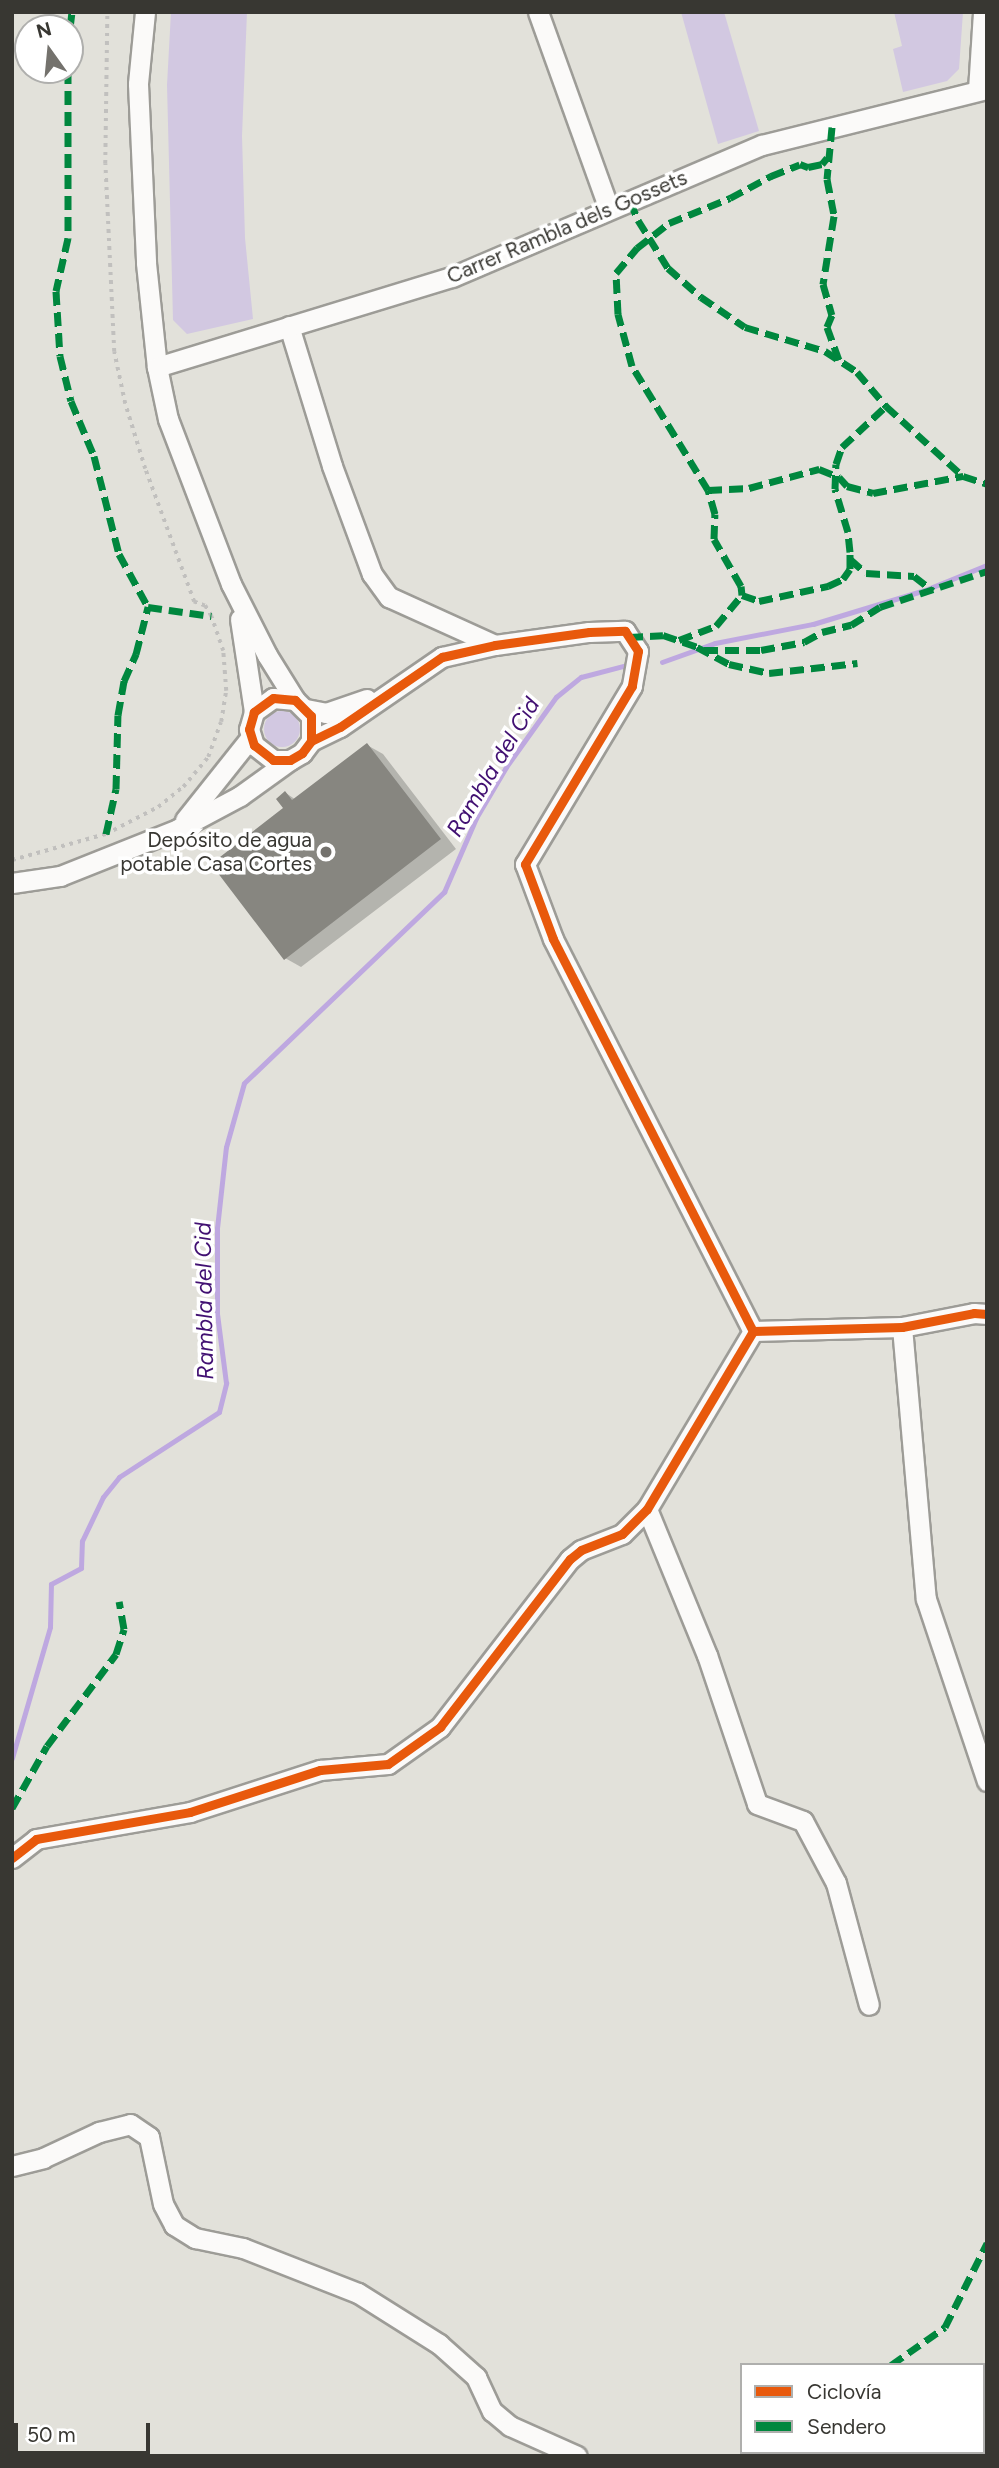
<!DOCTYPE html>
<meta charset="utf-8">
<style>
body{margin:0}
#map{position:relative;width:999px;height:2468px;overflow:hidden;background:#e2e1da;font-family:Figtree,sans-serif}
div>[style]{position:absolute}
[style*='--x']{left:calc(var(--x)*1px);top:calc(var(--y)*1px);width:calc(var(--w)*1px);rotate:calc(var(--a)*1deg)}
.green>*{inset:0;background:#d2c8e1}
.round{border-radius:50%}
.shadow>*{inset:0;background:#0003}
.stream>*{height:5px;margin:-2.5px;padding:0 2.5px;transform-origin:2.5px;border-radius:2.5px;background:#bea8e0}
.building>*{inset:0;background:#878680}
.path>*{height:3.5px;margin-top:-1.75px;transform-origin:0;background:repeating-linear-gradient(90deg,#c1c0be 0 3.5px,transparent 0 8.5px)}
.roads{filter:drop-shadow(2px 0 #9d9c97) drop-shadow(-2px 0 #9d9c97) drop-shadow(0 2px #9d9c97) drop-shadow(0 -2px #9d9c97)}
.minor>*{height:19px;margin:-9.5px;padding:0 9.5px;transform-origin:9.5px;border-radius:9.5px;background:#fbfaf9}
.quiet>*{height:7px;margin-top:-3.5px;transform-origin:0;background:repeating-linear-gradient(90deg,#00873e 0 14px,transparent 0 21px)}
.cycleway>*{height:9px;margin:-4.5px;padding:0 4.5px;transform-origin:4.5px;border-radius:4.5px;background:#e8590c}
.dots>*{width:19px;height:19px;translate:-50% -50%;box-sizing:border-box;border:4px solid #fff;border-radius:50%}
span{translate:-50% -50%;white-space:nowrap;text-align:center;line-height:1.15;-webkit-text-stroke:7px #fff;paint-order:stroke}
.street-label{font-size:21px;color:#383732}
.poi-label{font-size:21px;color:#383732}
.right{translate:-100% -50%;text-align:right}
.water-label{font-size:23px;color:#411072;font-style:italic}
.frame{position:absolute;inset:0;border:14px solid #383732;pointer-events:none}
.legend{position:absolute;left:740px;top:2363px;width:245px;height:91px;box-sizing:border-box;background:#fff;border:2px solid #afafad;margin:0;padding:9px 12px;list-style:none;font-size:21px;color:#383732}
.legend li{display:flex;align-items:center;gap:14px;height:35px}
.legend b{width:35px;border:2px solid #afafad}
.north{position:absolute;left:14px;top:14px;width:70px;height:70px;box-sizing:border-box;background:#fff;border:2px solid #afafad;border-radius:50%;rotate:345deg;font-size:19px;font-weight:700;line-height:28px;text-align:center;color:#383732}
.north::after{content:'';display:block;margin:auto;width:24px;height:32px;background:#74726d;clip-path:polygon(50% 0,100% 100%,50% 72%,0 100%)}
.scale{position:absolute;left:14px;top:2423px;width:136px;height:32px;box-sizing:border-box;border:4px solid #383732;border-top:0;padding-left:9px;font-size:21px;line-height:24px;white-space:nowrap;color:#383732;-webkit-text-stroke:5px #fff;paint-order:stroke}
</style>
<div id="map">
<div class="green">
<div style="clip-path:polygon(171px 12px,247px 12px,242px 136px,245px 238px,253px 319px,187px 334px,173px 320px,167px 85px)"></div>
<div style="clip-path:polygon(681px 12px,724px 12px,759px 131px,718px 144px)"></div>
<div style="clip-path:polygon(894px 12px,963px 12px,959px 69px,947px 81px,903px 92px,893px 49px,902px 46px)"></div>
<div class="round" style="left:264px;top:711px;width:36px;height:36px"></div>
</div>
<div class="shadow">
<div style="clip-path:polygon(367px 745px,383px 754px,456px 849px,301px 967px,285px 958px,286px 793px,296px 800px)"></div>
</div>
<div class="stream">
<div style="--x:662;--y:662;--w:56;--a:-19.7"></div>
<div style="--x:715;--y:643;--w:100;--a:-11"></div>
<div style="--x:813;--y:624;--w:117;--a:-16.9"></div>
<div style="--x:925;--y:590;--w:67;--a:-22"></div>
<div style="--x:12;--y:1758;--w:136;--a:-73.8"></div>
<div style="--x:50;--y:1627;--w:43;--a:-88.7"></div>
<div style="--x:51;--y:1584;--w:34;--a:-28"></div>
<div style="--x:81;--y:1568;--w:27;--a:-88"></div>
<div style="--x:82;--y:1541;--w:49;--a:-64.5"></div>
<div style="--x:103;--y:1497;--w:26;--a:-51"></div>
<div style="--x:119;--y:1477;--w:119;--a:-33"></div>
<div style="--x:219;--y:1412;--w:30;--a:-76"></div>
<div style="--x:226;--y:1383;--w:70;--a:-97.4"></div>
<div style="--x:217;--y:1314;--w:86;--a:-90"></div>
<div style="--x:217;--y:1228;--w:81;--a:-83.7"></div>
<div style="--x:226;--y:1147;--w:66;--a:-74.3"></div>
<div style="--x:244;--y:1083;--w:277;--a:-43.7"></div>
<div style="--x:444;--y:892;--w:81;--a:-66.6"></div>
<div style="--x:476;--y:818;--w:59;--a:-59.5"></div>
<div style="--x:506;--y:767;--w:86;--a:-54.5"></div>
<div style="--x:556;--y:697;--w:32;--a:-39"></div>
<div style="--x:581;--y:677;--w:43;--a:-14.7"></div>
</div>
<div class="building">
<div style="clip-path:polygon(367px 743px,441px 839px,284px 960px,211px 864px,283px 808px,276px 799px,285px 791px,292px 800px)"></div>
</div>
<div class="path">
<div style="--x:12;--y:860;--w:98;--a:-15.5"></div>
<div style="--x:106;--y:834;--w:59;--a:-27.4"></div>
<div style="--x:158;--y:807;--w:32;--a:-39"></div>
<div style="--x:183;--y:787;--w:39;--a:-50"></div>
<div style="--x:208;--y:757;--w:37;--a:-70"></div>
<div style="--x:221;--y:722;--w:31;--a:-81"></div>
<div style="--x:226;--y:691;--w:40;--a:-94.3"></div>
<div style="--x:223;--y:651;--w:37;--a:-109"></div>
<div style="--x:211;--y:616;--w:12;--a:-121"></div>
<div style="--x:205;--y:606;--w:12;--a:-160"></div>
<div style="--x:194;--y:602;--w:142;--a:-110.2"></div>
<div style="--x:145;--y:469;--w:68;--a:-107.1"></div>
<div style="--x:125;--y:404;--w:53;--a:-101.9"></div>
<div style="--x:114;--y:352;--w:188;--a:-92.7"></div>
<div style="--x:105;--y:164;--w:152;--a:-89.2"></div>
</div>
<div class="roads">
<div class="minor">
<div style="--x:145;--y:12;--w:72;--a:95.6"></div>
<div style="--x:138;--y:84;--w:179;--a:87.4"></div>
<div style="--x:146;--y:263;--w:105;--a:84"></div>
<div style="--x:157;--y:367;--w:53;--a:78.1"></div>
<div style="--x:168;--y:419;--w:177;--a:69.1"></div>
<div style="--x:231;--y:584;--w:80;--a:63.1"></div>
<div style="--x:267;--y:655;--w:53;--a:58.1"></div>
<div style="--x:538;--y:12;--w:209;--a:70.2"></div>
<div style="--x:978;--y:90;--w:78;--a:-86.3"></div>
<div style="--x:289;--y:326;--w:146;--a:72.9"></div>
<div style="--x:332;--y:466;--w:115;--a:69.7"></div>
<div style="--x:372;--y:574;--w:29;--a:54"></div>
<div style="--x:389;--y:597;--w:116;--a:24.4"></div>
<div style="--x:157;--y:367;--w:308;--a:-17"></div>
<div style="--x:452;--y:277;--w:337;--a:-23.1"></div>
<div style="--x:762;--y:145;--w:232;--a:-14"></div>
<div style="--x:240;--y:619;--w:94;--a:81.4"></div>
<div style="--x:306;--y:709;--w:20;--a:11"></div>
<div style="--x:326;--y:713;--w:43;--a:-18.9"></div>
<div style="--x:311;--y:741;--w:25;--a:-90"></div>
<div style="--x:311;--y:716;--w:23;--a:-135"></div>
<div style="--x:295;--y:700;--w:22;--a:-175"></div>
<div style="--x:273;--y:698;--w:24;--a:144"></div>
<div style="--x:254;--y:712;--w:18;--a:106"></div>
<div style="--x:249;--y:729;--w:17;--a:73"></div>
<div style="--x:254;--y:745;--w:24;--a:38"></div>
<div style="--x:273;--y:760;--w:17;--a:0"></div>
<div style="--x:290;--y:760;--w:14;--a:-30"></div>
<div style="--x:302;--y:753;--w:15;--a:-53"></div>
<div style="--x:311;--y:741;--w:32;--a:-26"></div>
<div style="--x:340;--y:727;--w:124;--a:-34.5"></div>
<div style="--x:442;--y:657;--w:54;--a:-12.8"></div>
<div style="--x:495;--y:645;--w:95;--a:-7.9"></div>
<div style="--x:589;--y:632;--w:36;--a:-2"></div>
<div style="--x:625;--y:631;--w:24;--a:57"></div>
<div style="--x:638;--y:651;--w:36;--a:100"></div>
<div style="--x:632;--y:686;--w:208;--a:121"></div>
<div style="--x:525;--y:864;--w:80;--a:69.5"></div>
<div style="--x:553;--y:939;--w:440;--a:63"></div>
<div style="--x:753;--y:1331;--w:149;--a:-1.5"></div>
<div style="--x:902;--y:1327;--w:73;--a:-11"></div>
<div style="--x:974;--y:1313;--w:13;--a:4"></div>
<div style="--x:185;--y:820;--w:106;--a:-51.5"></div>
<div style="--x:12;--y:883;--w:49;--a:-8.3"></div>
<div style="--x:60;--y:876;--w:127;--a:-21.7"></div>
<div style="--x:178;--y:829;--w:70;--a:-28"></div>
<div style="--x:240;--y:796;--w:62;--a:-35.8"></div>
<div style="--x:902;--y:1327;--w:273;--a:85"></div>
<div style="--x:926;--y:1599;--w:192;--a:71.5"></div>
<div style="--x:647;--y:1509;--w:158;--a:67.7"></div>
<div style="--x:707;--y:1655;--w:157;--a:71.4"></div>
<div style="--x:757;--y:1804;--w:49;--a:20.3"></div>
<div style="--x:803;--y:1821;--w:70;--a:62"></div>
<div style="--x:836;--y:1883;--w:126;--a:74.9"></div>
<div style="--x:12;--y:1858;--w:31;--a:-38"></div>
<div style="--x:36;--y:1839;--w:156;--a:-9.9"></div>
<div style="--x:190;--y:1812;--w:137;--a:-17.9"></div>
<div style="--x:320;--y:1770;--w:68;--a:-5"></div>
<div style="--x:388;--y:1764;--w:64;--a:-35.4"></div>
<div style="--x:440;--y:1727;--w:212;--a:-52.3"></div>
<div style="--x:570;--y:1559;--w:14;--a:-39"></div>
<div style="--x:581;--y:1550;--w:44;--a:-21.3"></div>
<div style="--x:622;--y:1534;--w:35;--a:-45"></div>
<div style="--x:647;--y:1509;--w:207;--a:-59.2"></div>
<div style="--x:12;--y:2166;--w:32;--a:-14"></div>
<div style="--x:43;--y:2158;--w:62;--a:-24.9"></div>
<div style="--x:99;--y:2132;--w:32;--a:-14"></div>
<div style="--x:130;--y:2124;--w:23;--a:34"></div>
<div style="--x:149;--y:2137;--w:68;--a:78.2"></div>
<div style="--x:163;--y:2204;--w:24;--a:62"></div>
<div style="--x:174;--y:2225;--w:25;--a:32"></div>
<div style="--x:195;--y:2238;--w:49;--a:11.8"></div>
<div style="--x:243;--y:2248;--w:123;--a:21.4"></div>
<div style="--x:358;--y:2293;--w:96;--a:32.2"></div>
<div style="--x:439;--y:2344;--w:50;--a:41.7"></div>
<div style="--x:476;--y:2377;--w:38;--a:65"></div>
<div style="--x:492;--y:2411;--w:23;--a:40"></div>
<div style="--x:510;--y:2426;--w:73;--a:24.1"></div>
</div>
</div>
<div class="quiet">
<div style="--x:70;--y:28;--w:16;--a:-83"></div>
<div style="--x:68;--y:70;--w:168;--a:90"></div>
<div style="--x:68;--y:238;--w:54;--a:102.8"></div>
<div style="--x:56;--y:291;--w:65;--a:86.5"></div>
<div style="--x:60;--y:356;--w:46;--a:76.3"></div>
<div style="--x:71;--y:401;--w:60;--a:67.3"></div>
<div style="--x:94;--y:456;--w:101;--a:75.7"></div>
<div style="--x:119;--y:554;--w:60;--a:61.3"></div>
<div style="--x:148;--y:607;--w:64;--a:8.1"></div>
<div style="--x:832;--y:127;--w:52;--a:95.5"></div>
<div style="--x:827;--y:179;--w:38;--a:79"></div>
<div style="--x:834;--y:216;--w:69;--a:99.2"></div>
<div style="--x:823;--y:284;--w:32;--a:74"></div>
<div style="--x:832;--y:315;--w:13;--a:113"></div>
<div style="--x:827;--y:327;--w:35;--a:70"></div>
<div style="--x:630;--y:201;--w:21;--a:67"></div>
<div style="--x:638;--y:220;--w:57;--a:58"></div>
<div style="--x:668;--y:268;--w:44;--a:41.3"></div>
<div style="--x:701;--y:297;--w:53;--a:34.3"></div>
<div style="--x:745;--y:327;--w:84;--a:16.7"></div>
<div style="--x:825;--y:351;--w:38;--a:33"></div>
<div style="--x:857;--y:372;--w:45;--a:49.5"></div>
<div style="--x:886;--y:406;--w:104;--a:42.3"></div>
<div style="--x:963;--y:476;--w:25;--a:18"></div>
<div style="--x:708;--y:490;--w:41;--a:-2.8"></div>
<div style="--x:749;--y:488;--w:73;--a:-15.2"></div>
<div style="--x:819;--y:469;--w:22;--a:22"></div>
<div style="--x:839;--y:477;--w:12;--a:48"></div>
<div style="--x:847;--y:486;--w:27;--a:15"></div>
<div style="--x:873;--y:493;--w:92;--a:-10.7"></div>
<div style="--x:850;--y:559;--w:21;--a:41"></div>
<div style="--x:866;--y:573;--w:48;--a:3.6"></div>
<div style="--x:914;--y:576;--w:24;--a:38"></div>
<div style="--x:742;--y:595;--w:18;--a:19"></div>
<div style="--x:759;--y:601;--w:71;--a:-12.3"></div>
<div style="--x:828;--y:586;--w:17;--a:-25"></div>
<div style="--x:843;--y:579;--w:12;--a:-55"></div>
<div style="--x:850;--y:569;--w:17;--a:-90"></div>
<div style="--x:850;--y:552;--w:20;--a:-96"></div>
<div style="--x:848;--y:532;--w:45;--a:-106.8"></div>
<div style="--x:835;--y:489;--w:25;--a:-88"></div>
<div style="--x:836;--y:464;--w:18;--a:-71"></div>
<div style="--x:842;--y:447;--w:60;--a:-43"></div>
<div style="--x:629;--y:637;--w:34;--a:-3"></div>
<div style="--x:663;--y:635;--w:36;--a:19"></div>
<div style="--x:697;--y:647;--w:36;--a:28"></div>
<div style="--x:729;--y:664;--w:41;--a:12.7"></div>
<div style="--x:769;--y:673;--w:89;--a:-6.5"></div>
<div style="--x:679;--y:640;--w:40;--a:-21"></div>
<div style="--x:716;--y:626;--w:40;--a:-50"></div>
<div style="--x:742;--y:595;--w:9;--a:-96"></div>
<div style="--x:741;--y:586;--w:54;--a:-119.9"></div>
<div style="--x:714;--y:539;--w:25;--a:-88"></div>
<div style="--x:715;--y:514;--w:25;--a:-106"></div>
<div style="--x:708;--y:490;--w:145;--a:-121.5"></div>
<div style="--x:632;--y:366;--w:54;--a:-105.1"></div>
<div style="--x:618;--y:314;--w:41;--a:-92.8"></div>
<div style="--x:616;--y:273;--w:33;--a:-50"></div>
<div style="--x:637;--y:248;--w:41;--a:-38"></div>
<div style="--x:669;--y:223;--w:66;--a:-22.3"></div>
<div style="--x:730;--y:198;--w:47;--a:-28.2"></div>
<div style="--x:771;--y:176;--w:31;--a:-22"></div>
<div style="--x:800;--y:164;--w:9;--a:21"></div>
<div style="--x:808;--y:167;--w:14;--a:-12"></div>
<div style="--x:822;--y:164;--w:8;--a:-50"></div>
<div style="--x:704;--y:650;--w:57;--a:0"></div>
<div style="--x:761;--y:650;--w:44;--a:-10.5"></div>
<div style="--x:804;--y:642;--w:21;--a:-29"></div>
<div style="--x:822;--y:632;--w:30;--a:-14"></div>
<div style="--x:851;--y:625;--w:34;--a:-32"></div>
<div style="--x:880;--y:607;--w:113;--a:-18.6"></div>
<div style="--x:106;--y:834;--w:46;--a:-77.5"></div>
<div style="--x:116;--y:789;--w:74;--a:-88.5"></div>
<div style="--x:118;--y:715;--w:35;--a:-80"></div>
<div style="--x:124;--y:681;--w:30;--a:-66"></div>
<div style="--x:136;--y:654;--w:49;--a:-75.7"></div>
<div style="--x:12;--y:1808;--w:71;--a:-60.6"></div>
<div style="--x:47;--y:1746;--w:115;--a:-53.1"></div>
<div style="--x:116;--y:1654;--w:26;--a:-72"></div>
<div style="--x:124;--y:1629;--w:28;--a:-100"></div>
<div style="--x:891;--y:2365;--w:66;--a:-35.1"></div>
<div style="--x:945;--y:2327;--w:94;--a:-63.4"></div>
<div style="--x:885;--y:2456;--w:4;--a:-90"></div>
</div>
<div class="cycleway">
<div style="--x:311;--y:741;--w:25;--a:-90"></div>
<div style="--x:311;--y:716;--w:23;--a:-135"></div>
<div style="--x:295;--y:700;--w:22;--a:-175"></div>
<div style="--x:273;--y:698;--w:24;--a:144"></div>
<div style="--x:254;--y:712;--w:18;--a:106"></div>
<div style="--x:249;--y:729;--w:17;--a:73"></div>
<div style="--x:254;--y:745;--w:24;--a:38"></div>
<div style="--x:273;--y:760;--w:17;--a:0"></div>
<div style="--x:290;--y:760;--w:14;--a:-30"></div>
<div style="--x:302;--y:753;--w:15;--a:-53"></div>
<div style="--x:311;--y:741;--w:32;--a:-26"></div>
<div style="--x:340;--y:727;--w:124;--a:-34.5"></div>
<div style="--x:442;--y:657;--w:54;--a:-12.8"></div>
<div style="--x:495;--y:645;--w:95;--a:-7.9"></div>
<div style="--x:589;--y:632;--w:36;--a:-2"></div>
<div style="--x:625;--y:631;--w:24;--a:57"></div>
<div style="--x:638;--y:651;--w:36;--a:100"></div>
<div style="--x:632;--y:686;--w:208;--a:121"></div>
<div style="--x:525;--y:864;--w:80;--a:69.5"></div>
<div style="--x:553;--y:939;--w:440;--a:63"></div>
<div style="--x:753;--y:1331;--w:149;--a:-1.5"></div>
<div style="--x:902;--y:1327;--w:73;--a:-11"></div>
<div style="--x:974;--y:1313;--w:13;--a:4"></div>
<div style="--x:12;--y:1858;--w:31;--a:-38"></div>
<div style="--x:36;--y:1839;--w:156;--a:-9.9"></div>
<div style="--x:190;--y:1812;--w:137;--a:-17.9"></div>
<div style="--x:320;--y:1770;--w:68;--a:-5"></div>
<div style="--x:388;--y:1764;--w:64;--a:-35.4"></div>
<div style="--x:440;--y:1727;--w:212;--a:-52.3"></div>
<div style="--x:570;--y:1559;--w:14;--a:-39"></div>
<div style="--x:581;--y:1550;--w:44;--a:-21.3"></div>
<div style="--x:622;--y:1534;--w:35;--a:-45"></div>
<div style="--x:647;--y:1509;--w:207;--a:-59.2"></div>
</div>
<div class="dots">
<div style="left:326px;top:852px;background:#74726d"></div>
</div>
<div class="street-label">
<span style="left:567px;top:227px;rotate:-23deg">Carrer Rambla dels Gossets</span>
</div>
<div class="poi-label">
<span class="right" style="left:312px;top:852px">Depósito de agua<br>potable Casa Cortes</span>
</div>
<div class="water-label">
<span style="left:493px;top:767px;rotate:-59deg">Rambla del Cid</span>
<span style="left:204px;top:1301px;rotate:-91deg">Rambla del Cid</span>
</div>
<div class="frame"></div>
<ul class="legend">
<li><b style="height:9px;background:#e8590c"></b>Ciclovía</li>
<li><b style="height:9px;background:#00873e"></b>Sendero</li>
</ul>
<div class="north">N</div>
<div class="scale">50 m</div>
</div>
